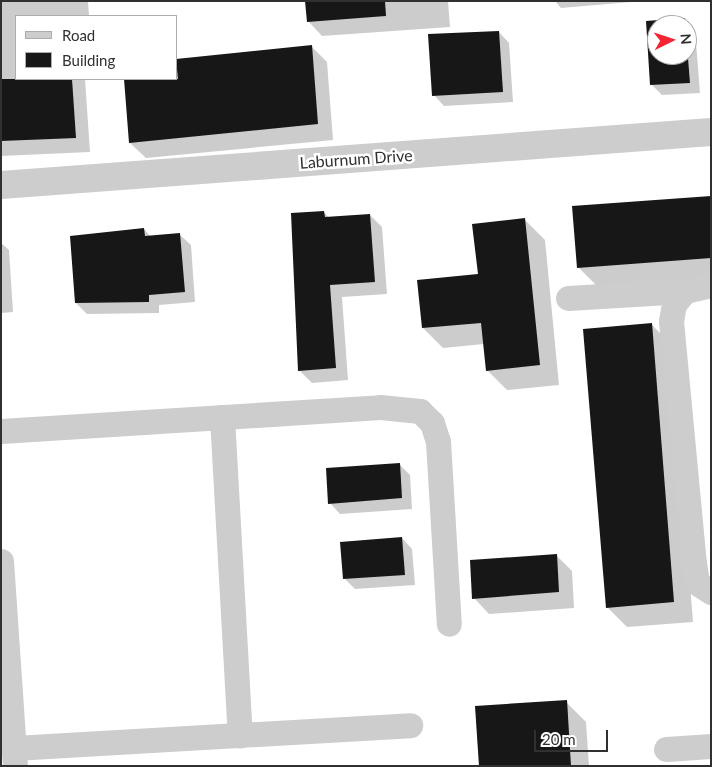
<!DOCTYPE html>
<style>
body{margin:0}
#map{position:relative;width:712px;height:767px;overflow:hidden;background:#fff;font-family:Lato,sans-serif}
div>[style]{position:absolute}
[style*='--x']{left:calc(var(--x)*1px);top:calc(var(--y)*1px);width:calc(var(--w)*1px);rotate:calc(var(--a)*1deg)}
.shadow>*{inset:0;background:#0003}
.building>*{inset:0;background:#171717}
.minor>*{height:25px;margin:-12.5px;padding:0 12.5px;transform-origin:12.5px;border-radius:12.5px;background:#cdcdcd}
.tertiary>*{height:28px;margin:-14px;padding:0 14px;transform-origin:14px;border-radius:14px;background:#cdcdcd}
span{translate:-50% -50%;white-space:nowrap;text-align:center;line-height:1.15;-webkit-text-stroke:5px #fff;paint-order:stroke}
.street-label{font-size:16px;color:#303030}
.frame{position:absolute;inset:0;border:2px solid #303030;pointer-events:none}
.legend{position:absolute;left:15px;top:15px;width:162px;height:65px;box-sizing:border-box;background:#fff;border:1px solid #acacac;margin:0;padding:6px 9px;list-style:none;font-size:15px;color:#303030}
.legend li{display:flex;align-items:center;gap:10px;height:25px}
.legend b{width:25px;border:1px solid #acacac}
.north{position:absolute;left:647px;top:15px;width:50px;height:50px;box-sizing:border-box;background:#fff;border:1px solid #acacac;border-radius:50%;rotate:86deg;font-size:14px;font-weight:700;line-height:20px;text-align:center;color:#303030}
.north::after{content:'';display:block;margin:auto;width:18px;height:22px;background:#f62333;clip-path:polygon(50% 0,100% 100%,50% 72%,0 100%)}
.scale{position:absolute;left:534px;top:730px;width:74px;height:22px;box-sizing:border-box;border:2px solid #303030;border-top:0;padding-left:6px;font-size:15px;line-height:18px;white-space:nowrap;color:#303030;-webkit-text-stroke:4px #fff;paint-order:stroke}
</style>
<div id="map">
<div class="shadow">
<div style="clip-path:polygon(1px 1px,88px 1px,89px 16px,16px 16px,16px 79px,85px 79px,90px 152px,1px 156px)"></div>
<div style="clip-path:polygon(306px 1px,448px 1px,450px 27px,322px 36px,308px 21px)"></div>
<div style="clip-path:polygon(555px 1px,643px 1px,561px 8px)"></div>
<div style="clip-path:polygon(evenodd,685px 19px,695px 30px,700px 93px,662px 95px,652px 85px,647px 22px,685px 19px,657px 25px,687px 25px,687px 55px,657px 55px,657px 25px)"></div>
<div style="clip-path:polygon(499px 32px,509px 43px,513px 102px,444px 106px,434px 95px)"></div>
<div style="clip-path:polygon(311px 46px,327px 62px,333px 140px,146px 158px,130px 143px,125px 79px,176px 79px,176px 60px)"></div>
<div style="clip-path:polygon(711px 197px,711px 279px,598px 287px,578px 267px)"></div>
<div style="clip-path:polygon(324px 212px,329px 218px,370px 215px,382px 227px,387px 294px,342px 297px,348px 380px,312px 383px,299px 370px)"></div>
<div style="clip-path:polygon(525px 220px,545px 240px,559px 385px,507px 390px,487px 370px,484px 344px,443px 348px,423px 328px,479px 275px)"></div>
<div style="clip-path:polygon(144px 229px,151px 237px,180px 235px,191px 245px,195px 302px,159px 305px,159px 313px,87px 314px,76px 303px)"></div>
<div style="clip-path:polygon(1px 243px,9px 250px,13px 312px,1px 313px)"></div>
<div style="clip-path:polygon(651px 324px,671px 344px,693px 622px,627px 627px,607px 607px)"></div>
<div style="clip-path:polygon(399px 464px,410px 475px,412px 509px,340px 514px,330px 503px)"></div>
<div style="clip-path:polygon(402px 538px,412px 549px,415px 585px,355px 589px,344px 578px)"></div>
<div style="clip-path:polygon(556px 555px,572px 571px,574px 608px,489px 614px,474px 598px)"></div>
<div style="clip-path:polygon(566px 702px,586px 722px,589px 766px,480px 766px)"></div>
</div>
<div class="building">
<div style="clip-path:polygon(305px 1px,385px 1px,386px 16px,307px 22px)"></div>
<div style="clip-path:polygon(685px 18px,686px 25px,657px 25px,657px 55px,687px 55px,687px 46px,690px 83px,650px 85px,646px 21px)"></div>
<div style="clip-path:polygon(499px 31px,503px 92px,432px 96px,428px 34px)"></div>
<div style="clip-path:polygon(312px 45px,318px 124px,129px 143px,124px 79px,178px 79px,176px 59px)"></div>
<div style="clip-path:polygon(1px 79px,72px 79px,76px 138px,1px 141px)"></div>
<div style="clip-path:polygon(711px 196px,711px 258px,577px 268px,572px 206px)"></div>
<div style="clip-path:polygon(324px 211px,325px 217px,370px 214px,375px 282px,330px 285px,336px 368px,298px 371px,291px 213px)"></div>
<div style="clip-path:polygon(525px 218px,540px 365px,486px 371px,481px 323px,422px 328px,417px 280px,478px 274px,472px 224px)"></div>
<div style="clip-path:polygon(144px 228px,145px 236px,180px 233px,185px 292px,149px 295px,149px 302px,75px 303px,70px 236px)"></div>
<div style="clip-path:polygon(652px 323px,674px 602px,606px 608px,583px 329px)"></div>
<div style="clip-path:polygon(400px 463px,402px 498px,328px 504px,326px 468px)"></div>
<div style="clip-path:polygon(402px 537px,405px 575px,343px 579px,340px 542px)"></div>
<div style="clip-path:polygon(557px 554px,559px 592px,472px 599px,470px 560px)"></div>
<div style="clip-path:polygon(567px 700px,571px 766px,479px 766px,475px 706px)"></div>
</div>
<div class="minor">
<div style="--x:711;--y:285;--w:27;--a:167"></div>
<div style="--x:685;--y:291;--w:17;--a:130"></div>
<div style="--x:674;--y:304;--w:17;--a:100"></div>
<div style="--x:671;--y:321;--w:243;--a:84.6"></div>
<div style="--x:694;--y:563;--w:20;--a:81"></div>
<div style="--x:697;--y:583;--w:17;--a:33"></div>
<div style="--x:568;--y:298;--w:117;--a:-3.4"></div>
<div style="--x:222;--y:417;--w:319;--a:86.8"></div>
<div style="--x:1;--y:431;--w:380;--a:-3.6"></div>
<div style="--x:380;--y:407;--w:40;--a:5.7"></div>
<div style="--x:420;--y:411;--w:17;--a:45"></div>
<div style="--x:432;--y:423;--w:19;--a:72"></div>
<div style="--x:438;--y:441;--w:183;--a:86.6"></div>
<div style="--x:1;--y:561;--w:205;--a:86.1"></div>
<div style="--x:14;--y:748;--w:397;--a:-3.3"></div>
<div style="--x:666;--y:749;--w:45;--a:-3.8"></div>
</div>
<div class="tertiary">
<div style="--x:1;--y:185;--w:712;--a:-4.27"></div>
</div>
<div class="street-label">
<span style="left:356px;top:159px;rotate:-4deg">Laburnum Drive</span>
</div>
<div class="frame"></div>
<ul class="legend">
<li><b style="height:6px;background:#cdcdcd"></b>Road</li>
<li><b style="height:14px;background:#171717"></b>Building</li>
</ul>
<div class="north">N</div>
<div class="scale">20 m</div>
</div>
